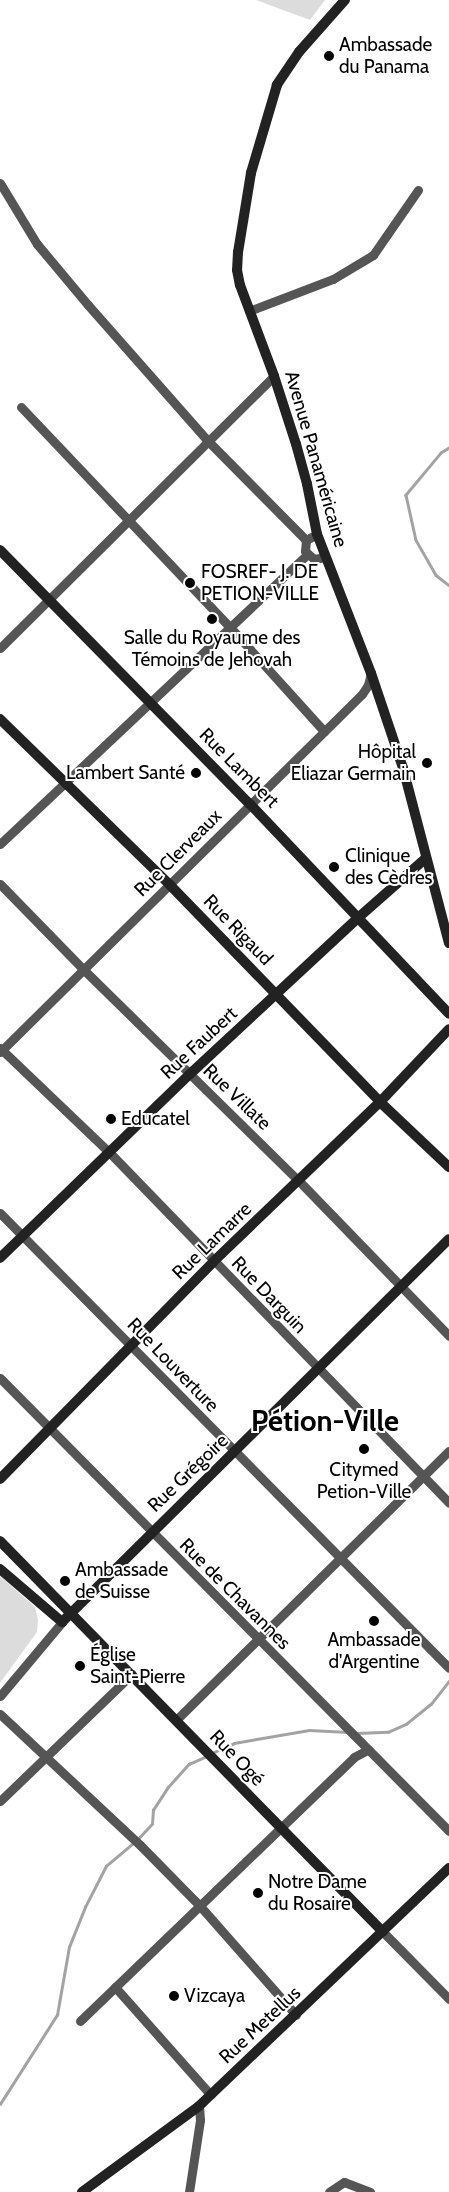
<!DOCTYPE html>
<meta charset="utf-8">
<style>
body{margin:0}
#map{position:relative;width:449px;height:2192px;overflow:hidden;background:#fff;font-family:Cabin,sans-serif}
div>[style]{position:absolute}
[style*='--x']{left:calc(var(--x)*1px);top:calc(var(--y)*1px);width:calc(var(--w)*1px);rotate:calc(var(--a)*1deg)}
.green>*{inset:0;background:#dcdcdc}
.stream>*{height:2.5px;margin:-1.25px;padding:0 1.25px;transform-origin:1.25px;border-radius:1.25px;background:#a3a3a3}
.street>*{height:9px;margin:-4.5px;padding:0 4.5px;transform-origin:4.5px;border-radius:4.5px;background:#555}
.secondary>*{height:10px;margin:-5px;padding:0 5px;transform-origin:5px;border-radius:5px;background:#222}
.dots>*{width:14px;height:14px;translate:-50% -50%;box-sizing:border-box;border:2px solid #fff;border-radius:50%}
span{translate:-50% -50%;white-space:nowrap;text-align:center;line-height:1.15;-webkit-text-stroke:4px #fff;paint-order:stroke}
.poi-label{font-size:19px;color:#000}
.left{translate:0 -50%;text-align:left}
.right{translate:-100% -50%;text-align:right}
.street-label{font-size:19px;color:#000}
.town-label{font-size:29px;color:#000;font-weight:700}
</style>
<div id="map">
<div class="green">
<div style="clip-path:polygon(256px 0,325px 0,310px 20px)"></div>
<div style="clip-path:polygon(0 1576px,35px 1607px,38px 1620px,37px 1632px,0 1683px)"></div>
</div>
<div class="stream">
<div style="--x:449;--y:448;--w:9;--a:148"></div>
<div style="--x:441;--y:453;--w:55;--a:129.8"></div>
<div style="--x:406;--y:495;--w:46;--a:77.5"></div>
<div style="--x:416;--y:540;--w:40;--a:60.3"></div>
<div style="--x:436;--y:575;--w:16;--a:38"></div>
<div style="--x:356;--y:1733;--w:32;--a:-2"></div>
<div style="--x:388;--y:1732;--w:20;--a:-24"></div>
<div style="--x:406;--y:1724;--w:32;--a:-39"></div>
<div style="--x:431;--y:1704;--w:29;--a:-52"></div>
<div style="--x:212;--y:1753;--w:24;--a:-24"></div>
<div style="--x:234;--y:1743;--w:76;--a:-9.8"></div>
<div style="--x:309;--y:1730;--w:39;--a:3"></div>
<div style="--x:0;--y:2104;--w:106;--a:-57.4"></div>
<div style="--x:57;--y:2015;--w:69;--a:-80"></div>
<div style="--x:69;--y:1947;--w:43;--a:-68.2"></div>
<div style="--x:85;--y:1907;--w:46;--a:-62.9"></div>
<div style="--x:106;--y:1866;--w:38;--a:-40"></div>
<div style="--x:135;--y:1842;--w:25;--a:-47"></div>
<div style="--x:152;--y:1824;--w:14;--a:-86"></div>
<div style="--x:153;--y:1810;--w:27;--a:-57"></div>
<div style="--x:168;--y:1787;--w:31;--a:-48"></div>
<div style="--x:189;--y:1764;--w:20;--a:-24"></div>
</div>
<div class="street">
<div style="--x:0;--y:183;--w:71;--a:58.8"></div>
<div style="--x:37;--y:244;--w:80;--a:50.1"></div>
<div style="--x:88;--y:305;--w:180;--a:48.6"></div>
<div style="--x:207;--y:440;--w:141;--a:45.3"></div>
<div style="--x:249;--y:311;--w:90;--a:-20.9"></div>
<div style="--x:333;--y:279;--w:47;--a:-31"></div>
<div style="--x:373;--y:255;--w:79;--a:-55.3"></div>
<div style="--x:21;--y:407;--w:302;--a:46.5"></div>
<div style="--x:229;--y:626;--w:142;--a:47.9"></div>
<div style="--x:317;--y:534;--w:13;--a:151"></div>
<div style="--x:306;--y:540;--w:11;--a:95"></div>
<div style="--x:305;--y:551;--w:12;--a:42"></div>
<div style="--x:314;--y:559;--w:11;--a:-10"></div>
<div style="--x:0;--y:648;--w:386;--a:-44.8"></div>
<div style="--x:0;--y:844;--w:422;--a:-43.3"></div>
<div style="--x:0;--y:884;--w:119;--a:45.7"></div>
<div style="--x:83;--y:969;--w:303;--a:44.5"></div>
<div style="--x:299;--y:1181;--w:216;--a:45.9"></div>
<div style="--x:0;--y:1048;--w:152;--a:43.7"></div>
<div style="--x:110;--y:1153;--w:487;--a:45.9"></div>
<div style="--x:0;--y:1052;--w:509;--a:-44.68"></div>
<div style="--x:362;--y:694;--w:11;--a:-56"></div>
<div style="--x:368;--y:685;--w:12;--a:-76"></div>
<div style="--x:0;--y:1213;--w:639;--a:45.38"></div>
<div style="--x:0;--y:1378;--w:638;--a:45.25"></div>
<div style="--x:0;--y:1696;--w:97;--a:-50"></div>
<div style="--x:0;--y:1714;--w:193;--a:43.1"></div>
<div style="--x:141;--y:1846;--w:84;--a:45.5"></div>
<div style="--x:200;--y:1906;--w:145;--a:48.6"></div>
<div style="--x:176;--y:1720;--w:383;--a:-44.6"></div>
<div style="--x:0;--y:1801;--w:183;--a:-43.9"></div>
<div style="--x:383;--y:1932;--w:94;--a:45.4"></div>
<div style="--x:115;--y:1987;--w:144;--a:48.4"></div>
<div style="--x:80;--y:2021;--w:380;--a:-43.9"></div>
<div style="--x:354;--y:1757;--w:15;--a:-28"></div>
<div style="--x:189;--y:2192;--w:73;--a:-81.3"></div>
<div style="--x:200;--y:2120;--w:14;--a:-94"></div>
<div style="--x:329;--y:2192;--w:18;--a:-34"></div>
<div style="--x:344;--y:2182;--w:28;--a:21"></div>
</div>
<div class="secondary">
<div style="--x:345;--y:0;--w:69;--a:131.5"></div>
<div style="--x:299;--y:52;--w:40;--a:124"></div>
<div style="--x:277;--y:85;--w:92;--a:106.5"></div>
<div style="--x:251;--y:173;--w:80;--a:99.3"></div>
<div style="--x:238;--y:252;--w:18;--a:93"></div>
<div style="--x:237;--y:270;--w:15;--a:79"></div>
<div style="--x:240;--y:285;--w:97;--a:69.5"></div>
<div style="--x:274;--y:376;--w:71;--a:72.1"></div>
<div style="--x:296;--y:444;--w:41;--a:74.6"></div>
<div style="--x:307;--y:484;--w:51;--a:78.7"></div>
<div style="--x:317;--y:534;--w:149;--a:68.8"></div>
<div style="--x:371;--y:673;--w:100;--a:71.4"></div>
<div style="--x:403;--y:768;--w:181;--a:75.3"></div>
<div style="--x:0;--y:550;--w:356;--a:45.5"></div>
<div style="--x:250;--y:804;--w:289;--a:46.5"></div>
<div style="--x:0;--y:719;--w:238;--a:44.3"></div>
<div style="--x:170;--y:885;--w:302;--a:45.9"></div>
<div style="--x:380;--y:1102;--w:95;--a:43.3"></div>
<div style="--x:0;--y:1258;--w:264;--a:-44.1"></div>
<div style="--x:190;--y:1074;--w:231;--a:-42.9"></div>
<div style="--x:359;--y:917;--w:89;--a:-41.4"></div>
<div style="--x:0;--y:1479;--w:304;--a:-45.5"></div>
<div style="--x:213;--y:1262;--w:231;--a:-43.8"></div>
<div style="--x:380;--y:1102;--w:100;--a:-46.6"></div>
<div style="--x:0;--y:1541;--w:547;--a:45.59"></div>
<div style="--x:0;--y:1569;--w:82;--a:40.5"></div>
<div style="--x:62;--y:1622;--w:544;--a:-44.7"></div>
<div style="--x:82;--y:2192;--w:145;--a:-36.3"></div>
<div style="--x:199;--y:2106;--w:345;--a:-43.6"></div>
</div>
<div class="dots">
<div style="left:329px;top:56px;background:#000"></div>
<div style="left:190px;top:583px;background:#000"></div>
<div style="left:212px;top:619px;background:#000"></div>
<div style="left:427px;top:763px;background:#000"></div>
<div style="left:196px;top:773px;background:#000"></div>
<div style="left:334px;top:867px;background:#000"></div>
<div style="left:111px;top:1119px;background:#000"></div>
<div style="left:364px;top:1449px;background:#000"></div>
<div style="left:65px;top:1581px;background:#000"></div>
<div style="left:374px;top:1621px;background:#000"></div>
<div style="left:80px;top:1666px;background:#000"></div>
<div style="left:258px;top:1893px;background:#000"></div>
<div style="left:174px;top:1996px;background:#000"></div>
</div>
<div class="poi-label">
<span class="left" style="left:339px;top:56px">Ambassade<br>du Panama</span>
<span class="left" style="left:201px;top:583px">FOSREF- J. DE<br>PETION-VILLE</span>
<span style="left:212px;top:649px">Salle du Royaume des<br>Témoins de Jehovah</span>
<span class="right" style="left:416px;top:763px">Hôpital<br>Eliazar Germain</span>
<span class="right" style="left:185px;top:773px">Lambert Santé</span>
<span class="left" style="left:345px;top:867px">Clinique<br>des Cèdres</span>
<span class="left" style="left:121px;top:1119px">Educatel</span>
<span style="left:364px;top:1481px">Citymed<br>Petion-Ville</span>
<span class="left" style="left:75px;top:1581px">Ambassade<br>de Suisse</span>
<span style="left:374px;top:1651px">Ambassade<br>d'Argentine</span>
<span class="left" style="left:90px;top:1666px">Église<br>Saint-Pierre</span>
<span class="left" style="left:268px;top:1893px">Notre Dame<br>du Rosaire</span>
<span class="left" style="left:184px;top:1996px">Vizcaya</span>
</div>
<div class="street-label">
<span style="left:316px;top:459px;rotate:74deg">Avenue Panaméricaine</span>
<span style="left:239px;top:768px;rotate:45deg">Rue Lambert</span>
<span style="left:178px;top:853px;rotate:-45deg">Rue Clerveaux</span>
<span style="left:238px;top:930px;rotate:46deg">Rue Rigaud</span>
<span style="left:199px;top:1043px;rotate:-43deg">Rue Faubert</span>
<span style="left:237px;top:1097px;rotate:44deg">Rue Villate</span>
<span style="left:212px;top:1241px;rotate:-44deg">Rue Lamarre</span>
<span style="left:269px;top:1295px;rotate:46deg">Rue Darguin</span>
<span style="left:173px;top:1365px;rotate:46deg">Rue Louverture</span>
<span style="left:188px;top:1473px;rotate:-44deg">Rue Grégoire</span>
<span style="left:235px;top:1594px;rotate:45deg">Rue de Chavannes</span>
<span style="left:237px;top:1758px;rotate:46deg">Rue Ogé</span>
<span style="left:260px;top:2025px;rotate:-43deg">Rue Metellus</span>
</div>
<div class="town-label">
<span style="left:325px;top:1421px">Pétion-Ville</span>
</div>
</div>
